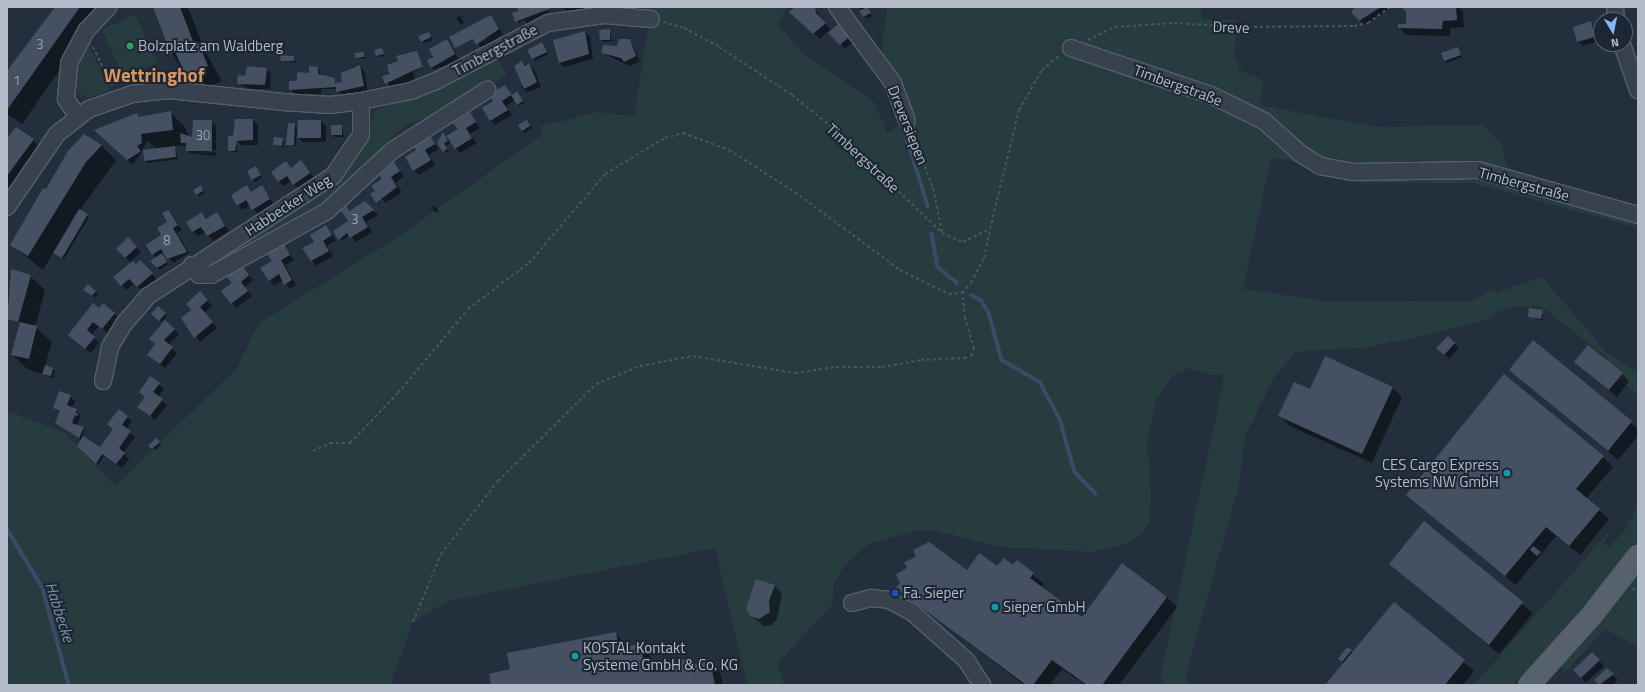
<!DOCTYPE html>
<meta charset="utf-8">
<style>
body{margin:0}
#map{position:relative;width:1645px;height:692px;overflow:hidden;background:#242f3e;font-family:"Titillium Web",sans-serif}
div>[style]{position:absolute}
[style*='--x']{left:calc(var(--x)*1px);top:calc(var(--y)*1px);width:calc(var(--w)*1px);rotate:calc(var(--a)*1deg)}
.green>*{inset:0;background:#263c3f}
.shadow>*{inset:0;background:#0007}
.stream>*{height:3.5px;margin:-1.75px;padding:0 1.75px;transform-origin:1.75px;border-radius:1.75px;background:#394c67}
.building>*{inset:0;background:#455162}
.path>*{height:2px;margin-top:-1px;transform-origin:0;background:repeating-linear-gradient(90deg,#44595c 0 3px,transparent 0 6px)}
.roads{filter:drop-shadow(1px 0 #565f6c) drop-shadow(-1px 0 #565f6c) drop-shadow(0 1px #565f6c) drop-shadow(0 -1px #565f6c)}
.minor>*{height:16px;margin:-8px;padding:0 8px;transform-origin:8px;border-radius:8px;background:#38414e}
.major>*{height:20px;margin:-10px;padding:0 10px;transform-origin:10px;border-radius:10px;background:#56606e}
.dots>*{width:11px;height:11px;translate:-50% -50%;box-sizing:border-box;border:2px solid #1d2633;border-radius:50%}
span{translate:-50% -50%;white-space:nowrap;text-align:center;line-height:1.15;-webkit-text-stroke:4px #1d2633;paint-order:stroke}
.number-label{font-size:13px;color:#98a1af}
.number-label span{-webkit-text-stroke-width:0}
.street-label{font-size:15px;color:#b4bcc9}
.poi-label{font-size:15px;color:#b4bcc9}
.left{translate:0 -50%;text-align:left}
.right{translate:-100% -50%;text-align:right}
.water-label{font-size:16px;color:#7c92b1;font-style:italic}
.district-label{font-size:19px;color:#d59563;font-weight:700}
.frame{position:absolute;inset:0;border:8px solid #b4bcc9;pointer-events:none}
.north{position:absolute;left:1593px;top:12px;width:40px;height:40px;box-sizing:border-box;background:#1d2633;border:1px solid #59626f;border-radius:50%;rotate:170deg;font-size:11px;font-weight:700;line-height:16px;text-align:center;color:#b4bcc9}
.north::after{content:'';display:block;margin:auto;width:14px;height:18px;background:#8ab4f8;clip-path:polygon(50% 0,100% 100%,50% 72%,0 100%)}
</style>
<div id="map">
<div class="green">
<div style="clip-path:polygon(643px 7px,787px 7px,777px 24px,804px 54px,874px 102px,887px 133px,904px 123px,880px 65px,887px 7px,1201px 7px,1202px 20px,1236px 20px,1235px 59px,1239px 60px,1239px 70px,1263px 80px,1259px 105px,1376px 127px,1483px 125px,1503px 146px,1506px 166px,1538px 182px,1638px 219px,1638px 228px,1473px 183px,1357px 183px,1329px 178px,1289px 160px,1271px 158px,1243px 289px,1331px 302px,1471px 301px,1495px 289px,1496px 293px,1542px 277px,1608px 354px,1638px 372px,1638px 395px,1618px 379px,1605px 356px,1543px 308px,1534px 306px,1516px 306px,1492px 314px,1489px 319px,1428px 335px,1367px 347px,1295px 352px,1273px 379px,1245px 437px,1239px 485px,1186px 673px,1188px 685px,1165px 685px,1161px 675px,1223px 384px,1222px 374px,1210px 375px,1190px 368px,1173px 375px,1156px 401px,1147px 441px,1151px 495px,1149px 524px,1138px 537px,1121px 546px,1091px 552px,1001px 547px,936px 531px,920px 530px,870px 543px,844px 566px,834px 583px,832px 605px,777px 664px,784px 685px,747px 685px,715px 548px,448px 601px,413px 622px,390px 685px,7px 685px,7px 411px,65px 433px,115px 486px,237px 368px,259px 323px,398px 237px,543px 134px,539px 127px,598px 112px,634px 116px,649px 25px,640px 22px)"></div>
<div style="clip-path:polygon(135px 14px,157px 63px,124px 78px,102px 30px)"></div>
<div style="clip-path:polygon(88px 44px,110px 90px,89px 98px,78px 93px,75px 82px,78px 64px)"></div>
<div style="clip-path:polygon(496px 56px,507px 75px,445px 111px,407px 124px,383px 146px,342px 194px,215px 268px,201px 267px,328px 189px,363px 144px,376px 110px,438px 89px)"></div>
<div style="clip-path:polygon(1638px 502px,1638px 542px,1556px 647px,1551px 644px,1512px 685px,1474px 685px,1608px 533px,1611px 532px,1603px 543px,1609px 547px,1627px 528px)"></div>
<div style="clip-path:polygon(1638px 573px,1638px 647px,1605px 629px,1564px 673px,1560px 666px)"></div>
</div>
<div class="shadow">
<div style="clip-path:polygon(55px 7px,95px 7px,100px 12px,22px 124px,7px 114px,7px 75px)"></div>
<div style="clip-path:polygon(154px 7px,186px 7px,189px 10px,205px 51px,222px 81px,201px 91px,187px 76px,172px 54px)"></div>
<div style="clip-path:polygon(518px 7px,551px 7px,543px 12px,553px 10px,528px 24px,524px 20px,518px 23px)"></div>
<div style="clip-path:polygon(559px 7px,590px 7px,590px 8px,572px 12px)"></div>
<div style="clip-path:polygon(618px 7px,639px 7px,639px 9px)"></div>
<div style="clip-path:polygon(796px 7px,813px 7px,830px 29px,820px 39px,795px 17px)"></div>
<div style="clip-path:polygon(859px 7px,866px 7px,872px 16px,866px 19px)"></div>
<div style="clip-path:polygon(1358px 7px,1388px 7px,1389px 9px,1364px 25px,1360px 20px)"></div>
<div style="clip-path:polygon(1417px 7px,1458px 7px,1463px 12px,1464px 27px,1450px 28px,1450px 36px,1406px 35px,1399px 27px,1407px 25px)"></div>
<div style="clip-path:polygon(460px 16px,464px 23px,461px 25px,456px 18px)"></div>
<div style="clip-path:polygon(491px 16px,503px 34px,482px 49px,474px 39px,455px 48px,450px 37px)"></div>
<div style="clip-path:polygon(843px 21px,853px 42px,845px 49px,830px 33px)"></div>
<div style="clip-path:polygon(1591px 23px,1599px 41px,1583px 46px,1578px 41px)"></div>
<div style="clip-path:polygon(609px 30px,612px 41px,603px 42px,601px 39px)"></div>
<div style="clip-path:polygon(585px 32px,590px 37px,593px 59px,564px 67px,559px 62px)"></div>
<div style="clip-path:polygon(429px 33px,433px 40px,424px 43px,422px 41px)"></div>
<div style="clip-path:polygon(447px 40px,459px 59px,443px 69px,440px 67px,434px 70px,428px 61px)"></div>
<div style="clip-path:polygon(630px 40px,640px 61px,630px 66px,602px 53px)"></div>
<div style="clip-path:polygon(542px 44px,548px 54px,535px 61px,533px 58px)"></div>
<div style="clip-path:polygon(382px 49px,385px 56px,379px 57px,377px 55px)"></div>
<div style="clip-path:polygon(1458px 49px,1462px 57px,1447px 63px,1445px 61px)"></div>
<div style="clip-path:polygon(417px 52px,423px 65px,412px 71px,424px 68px,413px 72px,415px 80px,391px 89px,384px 76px)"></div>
<div style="clip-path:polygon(363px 53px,366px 59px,356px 58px)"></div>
<div style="clip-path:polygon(293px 57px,296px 63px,282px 61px)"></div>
<div style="clip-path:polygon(522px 62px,534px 69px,541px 87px,527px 92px,522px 88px)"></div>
<div style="clip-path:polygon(360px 66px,364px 71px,368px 91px,342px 96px,337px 89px,321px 89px,321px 94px,295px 94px,290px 89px,318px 68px,322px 76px,334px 79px,337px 84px,343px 83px,353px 72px,352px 67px)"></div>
<div style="clip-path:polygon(266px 69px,271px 74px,270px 86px,250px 86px,270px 86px,270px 89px,250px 89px,238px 83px,245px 77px)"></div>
<div style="clip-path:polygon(505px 86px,514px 99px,519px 95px,524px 103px,519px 106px,515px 100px,506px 106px,512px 115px,495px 125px,491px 121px,494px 101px)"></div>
<div style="clip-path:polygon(170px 112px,185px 127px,189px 138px,194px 138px,211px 121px,216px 125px,216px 150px,198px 153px,216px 152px,217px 156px,189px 153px,184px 145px,174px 146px,178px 159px,147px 163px,145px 161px,157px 150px,148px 141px,133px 165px,103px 137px,137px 114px,141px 118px)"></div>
<div style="clip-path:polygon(469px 113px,480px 128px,470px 134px,477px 143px,460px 153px,451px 142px,445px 146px,449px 151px,446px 153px,438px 143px,459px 129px)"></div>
<div style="clip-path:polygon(253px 120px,258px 125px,258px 145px,241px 145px,237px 141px,237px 152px,231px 152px,235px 137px)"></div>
<div style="clip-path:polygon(321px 121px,326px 126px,326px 142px,303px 142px,296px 136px,296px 146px,287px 144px,294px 124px,298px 128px)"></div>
<div style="clip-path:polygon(527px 121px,532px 128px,524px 133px,522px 130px)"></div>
<div style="clip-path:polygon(342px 126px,344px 137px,334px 137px,332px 135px)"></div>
<div style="clip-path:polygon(428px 135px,439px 149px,429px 155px,435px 165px,419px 175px,414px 170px)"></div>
<div style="clip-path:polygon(283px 139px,284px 148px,274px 145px)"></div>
<div style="clip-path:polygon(7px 140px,33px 140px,48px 155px,18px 196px,7px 189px)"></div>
<div style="clip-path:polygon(101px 145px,116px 160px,80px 210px,89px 217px,64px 259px,54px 252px,43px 270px,11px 244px,46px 190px)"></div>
<div style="clip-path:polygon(301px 161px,314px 178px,299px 189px,291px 181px,283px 186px,278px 181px,286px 163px,291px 168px)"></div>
<div style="clip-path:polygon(393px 162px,404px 176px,395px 183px,402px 192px,386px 203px,380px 197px,379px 204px,375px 192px)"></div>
<div style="clip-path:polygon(258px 169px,262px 177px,255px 182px,253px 179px)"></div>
<div style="clip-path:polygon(200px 187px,205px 193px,199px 196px,197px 194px)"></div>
<div style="clip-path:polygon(247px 187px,252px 193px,262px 187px,274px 204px,258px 214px,251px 205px,242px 210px,238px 205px)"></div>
<div style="clip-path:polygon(365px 202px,378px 215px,366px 222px,372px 232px,356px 242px,350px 235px,341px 241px,349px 212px)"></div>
<div style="clip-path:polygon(435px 206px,439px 211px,436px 213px,432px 208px)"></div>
<div style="clip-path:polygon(168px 211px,182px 230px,177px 233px,189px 253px,173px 263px,165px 254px,163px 256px,168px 264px,160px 270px,151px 261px,156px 258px,153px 254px,169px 223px)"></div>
<div style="clip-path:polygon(202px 213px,208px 219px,217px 214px,229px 231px,213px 241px,206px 232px,198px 236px,193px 232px)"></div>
<div style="clip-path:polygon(326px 226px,336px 240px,327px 246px,333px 256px,316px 266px,304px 249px,315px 242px)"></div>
<div style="clip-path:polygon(128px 239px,141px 252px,130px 262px,117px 249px)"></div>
<div style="clip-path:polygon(283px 245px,294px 260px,285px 265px,296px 285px,290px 289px,283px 280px,274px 285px,269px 280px,273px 261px)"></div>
<div style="clip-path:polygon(140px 262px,157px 279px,142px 291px,135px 283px,126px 290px,122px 285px,128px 266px)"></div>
<div style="clip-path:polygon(242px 267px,253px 280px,245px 287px,252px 296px,236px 308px,232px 303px,233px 284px)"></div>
<div style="clip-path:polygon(11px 271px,30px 276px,45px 290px,35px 327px,52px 342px,45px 366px,55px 371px,53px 378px,27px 369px,12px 354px,21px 323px,11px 320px,7px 311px)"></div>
<div style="clip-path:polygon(88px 285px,98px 293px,95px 298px,87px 292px)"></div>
<div style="clip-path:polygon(205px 298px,212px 306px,204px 313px,217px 328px,200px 342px,183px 318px)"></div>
<div style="clip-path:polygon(103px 304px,119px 318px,107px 333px,99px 326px,91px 335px,99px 343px,91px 353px,74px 340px)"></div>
<div style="clip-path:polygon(158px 307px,167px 316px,161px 322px,152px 314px)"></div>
<div style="clip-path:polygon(1542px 311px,1543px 321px,1529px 316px)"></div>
<div style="clip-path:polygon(165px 321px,179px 334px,168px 345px,177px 353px,165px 368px,148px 355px,156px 345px,150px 339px)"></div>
<div style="clip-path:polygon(1448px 337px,1459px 348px,1449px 359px,1438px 348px)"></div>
<div style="clip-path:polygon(1534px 342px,1638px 429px,1638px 436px,1618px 460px,1511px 370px)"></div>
<div style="clip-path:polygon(1576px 362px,1622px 374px,1629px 381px,1617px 397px)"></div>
<div style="clip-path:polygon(151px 378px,164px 389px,158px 397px,167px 405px,155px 420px,139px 407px,146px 397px)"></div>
<div style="clip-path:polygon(1392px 387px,1402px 397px,1372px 463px,1290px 426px,1280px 416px,1311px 391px)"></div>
<div style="clip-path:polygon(70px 396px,75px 401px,72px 408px,81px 415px,77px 426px,85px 430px,82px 437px,100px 449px,127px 417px,132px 421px,126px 430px,135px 437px,123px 453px,129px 459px,122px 468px,104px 456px,98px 465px,78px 446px,82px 440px,56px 423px,60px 413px,54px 408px)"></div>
<div style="clip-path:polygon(156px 440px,161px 445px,155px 450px,150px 446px)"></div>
<div style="clip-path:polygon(1603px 457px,1613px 467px,1586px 499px,1609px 519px,1580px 555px,1556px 536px,1516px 585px,1407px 495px)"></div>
<div style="clip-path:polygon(1425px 523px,1533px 613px,1499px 654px,1391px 564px)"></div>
<div style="clip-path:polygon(1017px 562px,1044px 584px,1041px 587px,1082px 618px,1167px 597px,1177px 607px,1119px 685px,1085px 685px,1062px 669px,1050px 685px,1024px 685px,897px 588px,967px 572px,1013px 567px)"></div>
<div style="clip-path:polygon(774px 586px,782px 593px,777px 619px,772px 625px,764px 626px,748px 613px,747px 604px,753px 596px)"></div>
<div style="clip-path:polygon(1394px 603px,1474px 671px,1463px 685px,1326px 685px,1344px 663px,1341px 661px,1347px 648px,1353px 653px)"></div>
<div style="clip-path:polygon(616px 633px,627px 648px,640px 645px,650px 655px,652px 667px,687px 660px,692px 665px,710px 662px,720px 672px,723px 685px,492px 685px,511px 670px)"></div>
<div style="clip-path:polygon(1592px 653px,1604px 666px,1586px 683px,1574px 670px)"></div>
<div style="clip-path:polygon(1607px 669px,1618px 680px,1612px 685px,1600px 685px,1596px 680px)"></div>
</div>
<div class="stream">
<div style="--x:903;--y:125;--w:85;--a:72.8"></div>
<div style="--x:932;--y:234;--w:34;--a:80"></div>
<div style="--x:938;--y:267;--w:25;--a:40"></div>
<div style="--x:971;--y:295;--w:11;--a:27"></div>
<div style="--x:981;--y:300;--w:15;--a:58"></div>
<div style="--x:989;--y:313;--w:49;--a:74.5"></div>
<div style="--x:1002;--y:360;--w:44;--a:30.1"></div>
<div style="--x:1040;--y:382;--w:42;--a:61.6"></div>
<div style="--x:1060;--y:419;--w:55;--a:74.2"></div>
<div style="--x:1075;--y:472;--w:30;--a:46"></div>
<div style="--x:7;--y:529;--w:69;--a:58.6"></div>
<div style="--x:43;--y:588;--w:100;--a:75"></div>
</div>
<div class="building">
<div style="clip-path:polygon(55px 7px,80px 7px,7px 110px,7px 71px)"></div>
<div style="clip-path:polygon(153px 7px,180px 7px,194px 44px,198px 42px,208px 66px,186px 76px,175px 52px,171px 54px)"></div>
<div style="clip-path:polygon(517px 7px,554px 7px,515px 22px,512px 13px,518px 11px)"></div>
<div style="clip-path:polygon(795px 7px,815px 7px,816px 13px,826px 23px,813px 34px,789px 12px)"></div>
<div style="clip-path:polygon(867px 7px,871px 13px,863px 17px,859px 11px)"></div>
<div style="clip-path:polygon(1356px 7px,1381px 7px,1359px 21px,1351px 12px)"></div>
<div style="clip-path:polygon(1406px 7px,1456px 7px,1457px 20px,1443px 21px,1442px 29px,1398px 28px,1398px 24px,1406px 24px,1406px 11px,1402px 9px)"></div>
<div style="clip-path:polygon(491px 15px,499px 29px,476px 45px,473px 39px,455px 48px,449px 37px)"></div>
<div style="clip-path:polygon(843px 19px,856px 38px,852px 42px,848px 38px,840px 45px,828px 33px)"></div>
<div style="clip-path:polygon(1591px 21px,1595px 37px,1577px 42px,1573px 27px)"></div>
<div style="clip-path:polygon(610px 29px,610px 40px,600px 40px,599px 30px)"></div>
<div style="clip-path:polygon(585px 31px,589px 54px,559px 63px,553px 40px)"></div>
<div style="clip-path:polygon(429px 32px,431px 37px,421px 42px,418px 36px)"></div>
<div style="clip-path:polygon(447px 39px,455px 54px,431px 68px,427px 60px,433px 57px,429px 49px)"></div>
<div style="clip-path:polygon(619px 39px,630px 39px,636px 56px,624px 62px,621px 58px,601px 53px,603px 45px,617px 46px)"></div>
<div style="clip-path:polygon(542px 42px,547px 52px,532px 59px,527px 50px)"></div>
<div style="clip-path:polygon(1458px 47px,1461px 55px,1444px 61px,1441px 53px)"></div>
<div style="clip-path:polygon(382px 48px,384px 54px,376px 56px,374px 50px)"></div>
<div style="clip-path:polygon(417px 51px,423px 66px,385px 84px,382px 76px,389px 74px,387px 65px,398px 61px,396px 56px)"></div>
<div style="clip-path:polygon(364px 52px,364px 57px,355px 58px,355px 53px)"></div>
<div style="clip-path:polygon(280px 55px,294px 56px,294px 61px,281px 61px)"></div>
<div style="clip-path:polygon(522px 61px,525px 66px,529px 63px,537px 82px,524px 89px,514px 66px)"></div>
<div style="clip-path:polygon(360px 65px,364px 86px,336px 92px,336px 87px,289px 90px,289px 81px,297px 81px,297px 72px,309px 73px,309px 66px,318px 67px,318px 74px,335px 78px,335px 83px,342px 82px,341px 73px)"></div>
<div style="clip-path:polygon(247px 66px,267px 68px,265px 85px,237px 84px,238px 75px,245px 76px)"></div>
<div style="clip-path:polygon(505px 85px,512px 95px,517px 91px,523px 101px,517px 105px,511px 95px,502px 101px,508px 110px,490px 121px,482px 108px,493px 101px,489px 94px)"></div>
<div style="clip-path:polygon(171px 111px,173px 130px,141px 134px,142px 143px,137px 146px,141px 151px,127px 160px,94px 130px,137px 113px,139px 117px)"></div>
<div style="clip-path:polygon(470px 112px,476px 122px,466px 128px,472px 138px,455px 149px,446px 136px,458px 129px,453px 123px)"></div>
<div style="clip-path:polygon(235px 119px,253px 119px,253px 140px,237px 141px,235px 151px,228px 151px,228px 136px,233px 136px)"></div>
<div style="clip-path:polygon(193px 120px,212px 120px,212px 151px,186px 151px,186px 143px,181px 143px,180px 133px,192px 137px)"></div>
<div style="clip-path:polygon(298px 120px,321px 120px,321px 138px,297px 138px)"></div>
<div style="clip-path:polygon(527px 120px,530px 126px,522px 131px,518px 125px)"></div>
<div style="clip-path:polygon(288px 123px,295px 123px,294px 145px,286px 145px)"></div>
<div style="clip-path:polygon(331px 125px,342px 125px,342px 135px,331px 135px)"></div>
<div style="clip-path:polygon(16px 127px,34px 139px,7px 176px,7px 139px)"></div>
<div style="clip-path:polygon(443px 132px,448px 141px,444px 143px,447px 149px,443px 152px,437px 143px)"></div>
<div style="clip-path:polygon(84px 134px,102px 145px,86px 162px,28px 256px,10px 245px,43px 188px,46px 189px,68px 151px)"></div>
<div style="clip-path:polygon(429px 134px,435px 144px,425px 150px,431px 160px,413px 171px,405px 157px,416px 150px,412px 144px)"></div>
<div style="clip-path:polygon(274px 137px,283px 138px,282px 146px,273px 145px)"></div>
<div style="clip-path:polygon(175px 146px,176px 157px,144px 161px,143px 150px)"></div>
<div style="clip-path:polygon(301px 160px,310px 173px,293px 185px,287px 176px,278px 182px,271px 172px,286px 161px,291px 168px)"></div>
<div style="clip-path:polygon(393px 161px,400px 171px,391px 177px,397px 187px,376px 203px,370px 194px,375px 191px,371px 186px,382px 179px,377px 172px)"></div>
<div style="clip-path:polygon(256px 166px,261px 175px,252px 180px,247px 171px)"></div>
<div style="clip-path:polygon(201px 185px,203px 191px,196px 195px,193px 190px)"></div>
<div style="clip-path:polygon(247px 185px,251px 192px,262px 185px,270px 199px,252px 210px,246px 200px,237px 206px,231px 195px)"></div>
<div style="clip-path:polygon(365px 201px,374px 210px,362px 217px,368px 227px,350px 238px,347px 233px,338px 240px,333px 231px,348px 221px,340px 209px,346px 205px,349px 211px)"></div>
<div style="clip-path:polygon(79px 209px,88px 214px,62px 258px,53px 253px)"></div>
<div style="clip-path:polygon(168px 210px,178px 225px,173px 228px,187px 252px,167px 259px,161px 249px,152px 255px,146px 245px,161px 235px,157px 228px,167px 222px,162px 213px)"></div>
<div style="clip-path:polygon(202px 212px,206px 219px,217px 212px,225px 226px,207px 236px,201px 227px,192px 232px,186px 222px)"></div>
<div style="clip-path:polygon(326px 225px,332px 235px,323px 241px,329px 251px,311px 261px,302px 248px,314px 242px,310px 235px)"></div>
<div style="clip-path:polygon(128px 237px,137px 247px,125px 258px,116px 249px)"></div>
<div style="clip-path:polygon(284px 244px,290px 255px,281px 260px,292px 280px,284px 285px,279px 274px,269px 281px,260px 268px,272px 261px,267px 254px)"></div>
<div style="clip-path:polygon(162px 253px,167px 262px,157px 268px,150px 261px)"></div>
<div style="clip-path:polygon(140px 260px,153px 273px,137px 287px,129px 279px,121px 286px,113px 277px,133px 261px,136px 264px)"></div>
<div style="clip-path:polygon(242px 265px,249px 275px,241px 282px,248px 291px,231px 304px,221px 291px,232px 283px,227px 277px)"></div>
<div style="clip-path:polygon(11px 269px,31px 275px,18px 322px,7px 319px)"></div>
<div style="clip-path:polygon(88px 284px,96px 291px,92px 296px,83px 290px)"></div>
<div style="clip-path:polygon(200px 291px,208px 300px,200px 307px,213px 322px,194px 338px,181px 318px,191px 310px,186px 304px)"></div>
<div style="clip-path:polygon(93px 303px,99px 308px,103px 303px,115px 313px,102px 329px,93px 322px,87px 330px,95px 337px,85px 349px,68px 335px)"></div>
<div style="clip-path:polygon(158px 306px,166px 313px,159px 321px,151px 314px)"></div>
<div style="clip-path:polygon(1529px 308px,1543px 310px,1541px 319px,1528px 317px)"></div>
<div style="clip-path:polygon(165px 320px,175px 329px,164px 340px,173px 347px,160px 364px,147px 355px,155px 344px,149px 339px)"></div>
<div style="clip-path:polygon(20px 322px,37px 326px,29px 359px,11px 355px)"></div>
<div style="clip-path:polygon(1448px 336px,1455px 343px,1444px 355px,1436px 348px)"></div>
<div style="clip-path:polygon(1533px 340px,1632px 421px,1608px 451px,1509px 370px)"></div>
<div style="clip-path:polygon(1588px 345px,1623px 373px,1609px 390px,1574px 362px)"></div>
<div style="clip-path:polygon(1325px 356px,1393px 387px,1362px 454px,1278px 416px,1294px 382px,1310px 389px)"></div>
<div style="clip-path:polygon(45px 365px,53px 368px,51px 376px,42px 374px)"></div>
<div style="clip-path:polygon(1504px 374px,1604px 456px,1576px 489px,1600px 509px,1569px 546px,1546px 527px,1505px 576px,1406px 495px)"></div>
<div style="clip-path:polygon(150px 376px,160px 383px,153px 392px,163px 399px,150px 416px,137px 407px,145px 397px,139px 392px)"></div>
<div style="clip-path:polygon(59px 391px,71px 395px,67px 405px,77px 409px,72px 423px,84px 427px,79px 438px,55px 423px,60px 411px,53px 408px)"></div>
<div style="clip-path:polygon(119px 409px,128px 416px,122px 425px,131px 431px,119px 448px,125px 453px,116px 464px,102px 454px,96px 464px,77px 446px,83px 436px,100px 447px,113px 429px,107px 424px)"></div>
<div style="clip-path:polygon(156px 438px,160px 442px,152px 449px,148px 446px)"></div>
<div style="clip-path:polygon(1424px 521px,1523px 602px,1489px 645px,1389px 564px)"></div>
<div style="clip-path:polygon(929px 542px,967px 570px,979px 553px,997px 566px,1004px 558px,1013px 565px,1017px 560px,1034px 573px,1030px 578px,1082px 617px,1122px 563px,1167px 597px,1102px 685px,1087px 685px,1052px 660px,1033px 685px,1026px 685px,895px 588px,900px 583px,896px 574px,907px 568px,904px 562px,916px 557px,913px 550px)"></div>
<div style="clip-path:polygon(1533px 546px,1541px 552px,1537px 556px,1530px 550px)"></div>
<div style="clip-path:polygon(756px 579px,775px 585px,769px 601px,770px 612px,759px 619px,750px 616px,746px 608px)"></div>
<div style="clip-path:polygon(1394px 602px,1465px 660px,1445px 685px,1325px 685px)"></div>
<div style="clip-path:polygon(616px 632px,619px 648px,640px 644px,645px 668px,687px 659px,689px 665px,710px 661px,715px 685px,491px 685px,489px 674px,510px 669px,507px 653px)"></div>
<div style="clip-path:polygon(1347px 647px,1352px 650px,1342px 662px,1338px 659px)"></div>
<div style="clip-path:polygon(1592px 652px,1600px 660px,1581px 678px,1573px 670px)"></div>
<div style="clip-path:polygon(1607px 668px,1614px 674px,1599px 685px,1594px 680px)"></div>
</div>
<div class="path">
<div style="--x:663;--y:22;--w:22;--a:16"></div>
<div style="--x:684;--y:28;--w:40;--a:28"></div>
<div style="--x:719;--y:47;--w:87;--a:33.3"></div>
<div style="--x:792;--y:95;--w:54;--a:39"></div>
<div style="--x:834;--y:129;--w:150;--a:43.9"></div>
<div style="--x:942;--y:233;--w:23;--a:23"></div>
<div style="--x:963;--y:242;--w:30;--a:-26"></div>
<div style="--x:990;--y:229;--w:122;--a:-76.3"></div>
<div style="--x:1019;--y:110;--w:46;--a:-60.1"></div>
<div style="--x:1042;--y:70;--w:23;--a:-40"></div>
<div style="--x:1088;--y:40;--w:30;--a:-26"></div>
<div style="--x:1115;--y:27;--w:59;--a:-3.9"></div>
<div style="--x:1174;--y:23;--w:62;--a:3.7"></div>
<div style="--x:1236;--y:27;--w:118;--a:-0.5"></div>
<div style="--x:1354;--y:26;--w:14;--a:-12"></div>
<div style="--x:1368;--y:23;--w:27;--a:-36"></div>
<div style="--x:93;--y:47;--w:43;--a:64"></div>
<div style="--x:912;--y:133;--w:59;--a:69.1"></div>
<div style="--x:933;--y:188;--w:45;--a:78.4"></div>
<div style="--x:75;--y:414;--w:6;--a:18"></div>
<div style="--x:313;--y:451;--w:19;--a:-25"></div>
<div style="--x:330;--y:443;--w:20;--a:0"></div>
<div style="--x:350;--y:443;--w:69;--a:-46.2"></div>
<div style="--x:398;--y:393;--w:109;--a:-50.2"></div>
<div style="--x:468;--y:309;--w:76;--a:-37"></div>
<div style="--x:529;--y:263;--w:117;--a:-49.5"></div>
<div style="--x:605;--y:174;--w:70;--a:-31"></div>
<div style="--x:665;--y:138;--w:19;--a:-16"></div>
<div style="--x:683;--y:133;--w:49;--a:20.3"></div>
<div style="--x:729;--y:150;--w:78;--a:32.5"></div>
<div style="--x:795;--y:192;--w:131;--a:36.6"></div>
<div style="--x:900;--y:270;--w:55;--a:26.1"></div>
<div style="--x:949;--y:294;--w:13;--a:-4"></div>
<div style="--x:962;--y:293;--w:13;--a:-48"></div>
<div style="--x:971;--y:283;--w:28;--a:-63"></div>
<div style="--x:984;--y:258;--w:30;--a:-78"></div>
<div style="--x:1633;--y:588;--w:9;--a:54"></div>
<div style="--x:413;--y:622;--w:74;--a:-67.6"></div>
<div style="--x:441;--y:554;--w:93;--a:-52"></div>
<div style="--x:498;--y:481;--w:138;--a:-44.7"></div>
<div style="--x:596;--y:384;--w:48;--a:-22.2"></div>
<div style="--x:640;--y:366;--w:54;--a:-10.7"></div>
<div style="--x:693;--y:356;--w:103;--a:9.5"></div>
<div style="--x:795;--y:373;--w:41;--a:-8.3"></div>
<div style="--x:836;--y:367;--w:46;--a:0"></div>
<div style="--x:882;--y:367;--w:40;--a:-10"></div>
<div style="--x:921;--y:360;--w:43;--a:-2.7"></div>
<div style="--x:964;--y:358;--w:7;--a:-16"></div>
<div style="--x:971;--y:356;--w:8;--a:-67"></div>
<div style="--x:974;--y:349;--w:32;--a:-106"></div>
<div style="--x:965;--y:318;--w:25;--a:-97"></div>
</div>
<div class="roads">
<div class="minor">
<div style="--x:837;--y:7;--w:94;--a:53.6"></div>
<div style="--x:893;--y:83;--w:40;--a:69.8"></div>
<div style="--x:1615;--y:7;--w:13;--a:86"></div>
<div style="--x:1622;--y:44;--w:49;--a:70.8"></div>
<div style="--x:1071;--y:48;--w:148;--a:18.6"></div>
<div style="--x:1211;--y:95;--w:59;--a:26.1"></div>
<div style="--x:1264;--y:121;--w:50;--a:41.7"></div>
<div style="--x:1301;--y:154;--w:22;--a:32"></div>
<div style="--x:1320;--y:166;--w:35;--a:10"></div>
<div style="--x:1354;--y:172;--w:124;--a:-0.9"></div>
<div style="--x:1478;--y:170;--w:166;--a:15.7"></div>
<div style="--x:78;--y:117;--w:22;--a:-124"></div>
<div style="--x:66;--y:99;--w:36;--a:-85"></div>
<div style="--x:69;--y:63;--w:36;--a:-62"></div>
<div style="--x:86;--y:31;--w:33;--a:-47"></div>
<div style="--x:7;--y:207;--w:88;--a:-55.6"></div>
<div style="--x:57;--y:134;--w:41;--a:-38"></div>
<div style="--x:89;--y:109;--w:46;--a:-19.2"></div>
<div style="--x:132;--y:94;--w:37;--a:-6"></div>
<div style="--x:169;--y:90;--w:115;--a:6"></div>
<div style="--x:283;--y:102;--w:47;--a:3.7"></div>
<div style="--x:330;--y:105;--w:31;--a:-7"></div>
<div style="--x:361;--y:101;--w:51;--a:-11.3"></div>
<div style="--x:411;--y:91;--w:27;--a:-22"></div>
<div style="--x:436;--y:81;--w:126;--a:-27.4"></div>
<div style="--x:548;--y:23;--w:58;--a:-8"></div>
<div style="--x:605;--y:15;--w:46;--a:5"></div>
<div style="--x:192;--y:265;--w:12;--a:55"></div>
<div style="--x:199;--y:275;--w:12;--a:0"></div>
<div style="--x:211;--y:275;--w:132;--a:-28.9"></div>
<div style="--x:327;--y:211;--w:90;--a:-42.7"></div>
<div style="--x:393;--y:150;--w:112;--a:-32.6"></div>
<div style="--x:103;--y:381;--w:35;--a:-78"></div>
<div style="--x:110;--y:347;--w:26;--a:-59"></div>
<div style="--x:123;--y:325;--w:38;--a:-49"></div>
<div style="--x:148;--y:296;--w:221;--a:-33"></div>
<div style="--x:333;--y:176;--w:50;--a:-55.7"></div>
<div style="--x:361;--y:135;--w:34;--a:-90"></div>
<div style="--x:852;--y:603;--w:20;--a:-15"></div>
<div style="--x:871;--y:598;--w:18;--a:6"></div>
<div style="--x:889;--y:600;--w:27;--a:28"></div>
<div style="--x:913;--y:613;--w:71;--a:41.6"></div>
<div style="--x:966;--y:660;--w:30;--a:57"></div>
</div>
<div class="major">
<div style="--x:1529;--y:685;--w:94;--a:-48"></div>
<div style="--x:1592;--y:615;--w:75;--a:-52.1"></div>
</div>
</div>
<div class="dots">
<div style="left:130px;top:46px;background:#2e9e5b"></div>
<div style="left:1507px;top:473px;background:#0f9aa8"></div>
<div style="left:895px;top:593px;background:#1a4fb4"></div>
<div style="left:995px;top:607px;background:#0f9aa8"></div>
<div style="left:575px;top:656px;background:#0f9aa8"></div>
</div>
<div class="number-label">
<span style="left:40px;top:44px">3</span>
<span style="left:17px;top:80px">1</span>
<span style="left:203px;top:135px">30</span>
<span style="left:355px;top:219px">3</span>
<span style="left:167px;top:240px">8</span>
</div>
<div class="street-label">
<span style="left:1231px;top:27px;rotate:2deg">Dreve</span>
<span style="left:495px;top:50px;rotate:-28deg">Timbergstraße</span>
<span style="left:1178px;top:85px;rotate:20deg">Timbergstraße</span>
<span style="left:908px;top:125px;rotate:68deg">Dreversiepen</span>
<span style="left:863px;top:158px;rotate:43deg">Timbergstraße</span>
<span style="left:1524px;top:184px;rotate:15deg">Timbergstraße</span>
<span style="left:288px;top:205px;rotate:-33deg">Habbecker Weg</span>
</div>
<div class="poi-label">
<span class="left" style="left:138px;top:46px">Bolzplatz am Waldberg</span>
<span class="right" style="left:1499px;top:473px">CES Cargo Express<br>Systems NW GmbH</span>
<span class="left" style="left:903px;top:593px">Fa. Sieper</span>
<span class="left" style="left:1003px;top:607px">Sieper GmbH</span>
<span class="left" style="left:583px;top:656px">KOSTAL Kontakt<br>Systeme GmbH &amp; Co. KG</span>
</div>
<div class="water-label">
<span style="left:60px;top:612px;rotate:72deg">Habbecke</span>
</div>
<div class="district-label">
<span style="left:154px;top:75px">Wettringhof</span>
</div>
<div class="frame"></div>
<div class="north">N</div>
</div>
